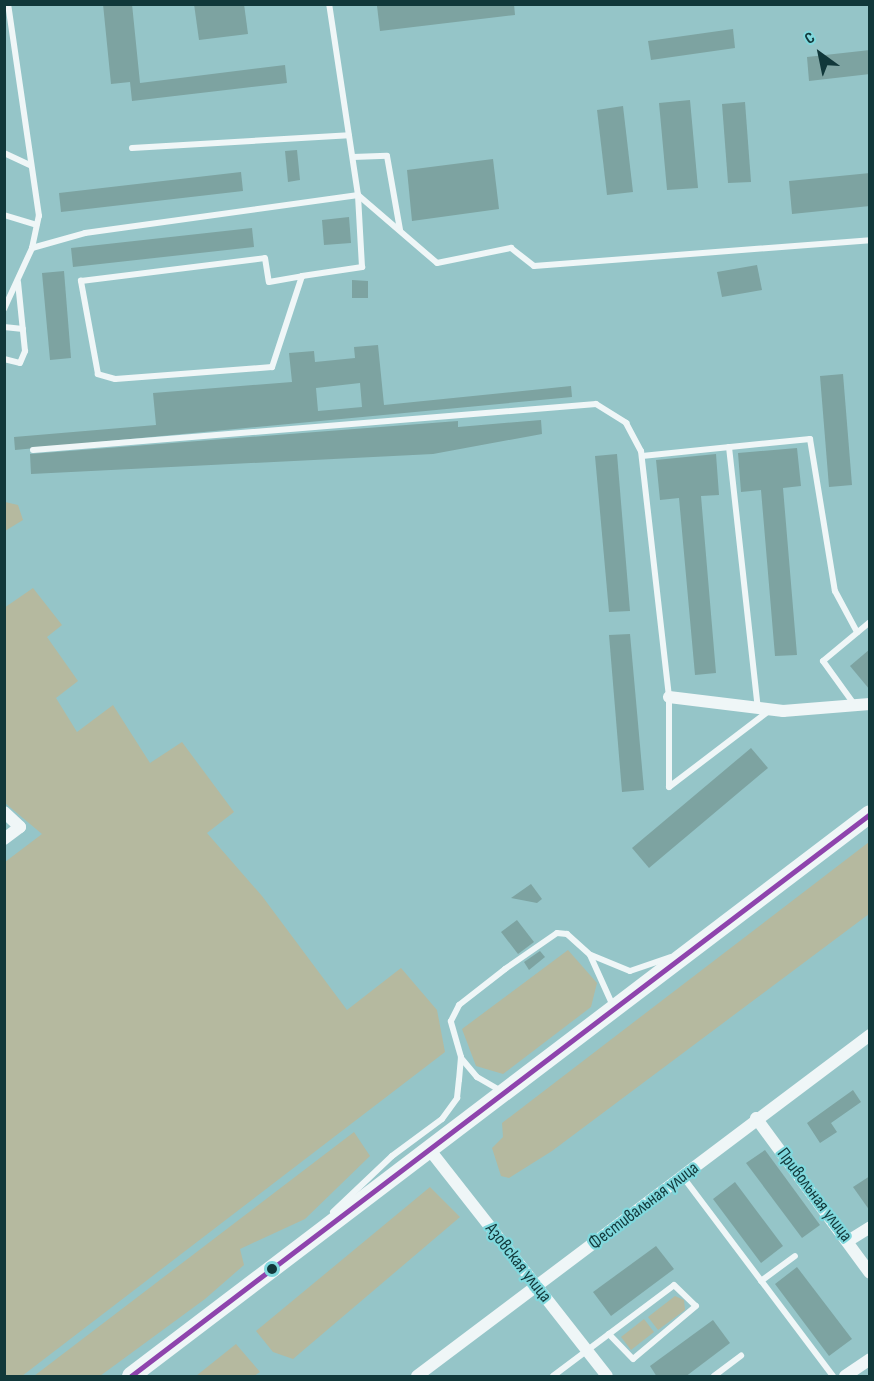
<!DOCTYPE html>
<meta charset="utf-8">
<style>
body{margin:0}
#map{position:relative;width:874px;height:1381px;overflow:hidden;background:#95c5c8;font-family:"Sofia Sans Condensed",sans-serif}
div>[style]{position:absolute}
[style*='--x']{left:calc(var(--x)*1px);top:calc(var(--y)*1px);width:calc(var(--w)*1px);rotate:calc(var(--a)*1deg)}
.green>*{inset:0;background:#b5b99f}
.building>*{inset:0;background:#7da3a1}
.lane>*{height:6px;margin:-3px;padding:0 3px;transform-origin:3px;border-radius:3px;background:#eff6f7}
.street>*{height:12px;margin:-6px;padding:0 6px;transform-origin:6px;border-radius:6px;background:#eff6f7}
.primary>*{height:18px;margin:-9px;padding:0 9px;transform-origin:9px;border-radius:9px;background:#eff6f7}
.bus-1>*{height:4.5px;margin:-2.25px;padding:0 2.25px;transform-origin:2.25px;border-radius:2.25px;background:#8e44ad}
.dots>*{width:16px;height:16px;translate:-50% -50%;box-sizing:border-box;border:3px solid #80d8dd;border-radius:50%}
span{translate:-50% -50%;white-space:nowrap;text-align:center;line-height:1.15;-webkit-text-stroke:4.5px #80d8dd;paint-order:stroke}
.street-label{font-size:18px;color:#11383a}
.frame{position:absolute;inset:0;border:6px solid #11383a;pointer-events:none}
.north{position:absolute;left:790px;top:24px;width:60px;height:60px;-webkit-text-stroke:4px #80d8dd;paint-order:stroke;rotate:327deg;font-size:16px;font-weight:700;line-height:24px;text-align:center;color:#11383a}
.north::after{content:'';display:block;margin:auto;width:21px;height:27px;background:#11383a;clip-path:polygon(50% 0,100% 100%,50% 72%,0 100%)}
</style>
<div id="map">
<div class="green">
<div style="clip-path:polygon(5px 502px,18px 505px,23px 520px,5px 531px)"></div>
<div style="clip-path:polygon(33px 588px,62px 625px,47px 637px,78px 681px,56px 698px,77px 732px,113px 705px,150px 763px,182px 742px,234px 812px,207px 833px,262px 896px,347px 1010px,401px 968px,437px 1010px,445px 1052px,22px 1376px,5px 1376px,5px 862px,42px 834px,5px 803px,4px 608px)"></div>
<div style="clip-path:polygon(869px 842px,869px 914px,552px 1151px,509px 1178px,501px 1176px,492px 1148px,503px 1137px,502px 1123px)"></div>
<div style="clip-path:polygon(568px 950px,597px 983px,591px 1007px,503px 1074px,476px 1066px,462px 1029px)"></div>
<div style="clip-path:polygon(354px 1132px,370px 1156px,305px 1219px,240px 1249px,244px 1265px,205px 1299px,100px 1376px,34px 1376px)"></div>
<div style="clip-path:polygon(430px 1187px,460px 1217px,293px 1359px,273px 1352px,256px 1331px)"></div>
<div style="clip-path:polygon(675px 1296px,684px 1300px,685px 1310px,658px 1330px,648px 1317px)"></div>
<div style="clip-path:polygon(644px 1319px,654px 1332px,631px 1350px,621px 1337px)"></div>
<div style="clip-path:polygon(236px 1344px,260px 1372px,254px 1376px,196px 1376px)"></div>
</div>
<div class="building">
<div style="clip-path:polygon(103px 4px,132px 4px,140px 83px,285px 65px,287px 83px,132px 101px,130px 82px,111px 84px)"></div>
<div style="clip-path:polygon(194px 4px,244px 4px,248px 34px,199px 40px)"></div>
<div style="clip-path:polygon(514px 4px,515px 15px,380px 31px,377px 6px)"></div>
<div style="clip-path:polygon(733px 29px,735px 48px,651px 60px,648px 41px)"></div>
<div style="clip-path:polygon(870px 50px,870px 74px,809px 81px,807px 57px)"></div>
<div style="clip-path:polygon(690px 100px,698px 188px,667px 190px,659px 103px)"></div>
<div style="clip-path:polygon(745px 102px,751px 182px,728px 183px,722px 104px)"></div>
<div style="clip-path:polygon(623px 106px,633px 192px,607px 195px,597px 110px)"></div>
<div style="clip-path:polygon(297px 150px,300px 180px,288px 182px,285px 151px)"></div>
<div style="clip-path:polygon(493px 159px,499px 209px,412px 221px,407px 170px)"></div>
<div style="clip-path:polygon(241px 172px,243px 191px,61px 212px,59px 193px)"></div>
<div style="clip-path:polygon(870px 173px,870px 206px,792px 214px,789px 181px)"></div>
<div style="clip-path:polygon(349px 217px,351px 243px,324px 245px,322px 220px)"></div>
<div style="clip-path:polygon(252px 228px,254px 247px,73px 267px,71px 248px)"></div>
<div style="clip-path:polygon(757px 265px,762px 290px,722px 297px,717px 272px)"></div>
<div style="clip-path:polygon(64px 271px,71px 358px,50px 360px,42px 273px)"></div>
<div style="clip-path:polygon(352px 280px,368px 281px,368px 298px,352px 298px)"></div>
<div style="clip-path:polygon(evenodd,378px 345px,384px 405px,571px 386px,572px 397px,15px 450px,14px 437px,156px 425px,153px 393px,292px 382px,289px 353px,314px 351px,315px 362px,355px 358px,354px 347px,378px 345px,360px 383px,362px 407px,318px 411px,316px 388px,360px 383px)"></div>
<div style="clip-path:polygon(843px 374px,852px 485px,829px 487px,820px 376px)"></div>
<div style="clip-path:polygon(541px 420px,542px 434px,433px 454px,31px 474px,30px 454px,458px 421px,458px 427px)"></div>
<div style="clip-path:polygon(797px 448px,801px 486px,783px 488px,797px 655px,775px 656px,761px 490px,741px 492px,738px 453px)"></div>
<div style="clip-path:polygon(617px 454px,630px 611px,609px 612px,595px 456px)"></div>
<div style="clip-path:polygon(716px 454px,719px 495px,701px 496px,716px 673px,695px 675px,679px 498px,660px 500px,656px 460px)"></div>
<div style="clip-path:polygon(630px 634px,644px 790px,622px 792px,609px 635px)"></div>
<div style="clip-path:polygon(870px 649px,870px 690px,850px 666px)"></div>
<div style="clip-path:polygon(751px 748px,768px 768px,649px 868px,632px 848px)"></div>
<div style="clip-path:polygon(531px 884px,542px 899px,537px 903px,511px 898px)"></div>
<div style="clip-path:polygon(517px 920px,534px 942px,518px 954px,501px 932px)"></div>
<div style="clip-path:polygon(540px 951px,545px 957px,529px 970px,524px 962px)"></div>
<div style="clip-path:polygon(853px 1090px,861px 1102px,831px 1123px,837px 1132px,820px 1143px,807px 1123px)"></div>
<div style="clip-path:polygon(765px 1150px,820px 1225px,802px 1238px,746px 1163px)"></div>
<div style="clip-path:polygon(870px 1176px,870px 1211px,853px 1187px)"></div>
<div style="clip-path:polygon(735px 1182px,783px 1246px,761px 1263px,713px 1199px)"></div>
<div style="clip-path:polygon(656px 1246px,674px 1269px,611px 1316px,593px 1292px)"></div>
<div style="clip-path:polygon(797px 1267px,852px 1339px,829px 1356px,775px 1284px)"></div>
<div style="clip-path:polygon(713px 1320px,730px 1343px,685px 1377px,657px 1377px,650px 1366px)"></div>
</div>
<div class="lane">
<div style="--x:132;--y:148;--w:217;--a:-3.4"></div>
<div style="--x:4;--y:153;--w:29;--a:25"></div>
<div style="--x:353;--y:157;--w:34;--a:-2"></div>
<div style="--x:387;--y:156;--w:75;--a:80"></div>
<div style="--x:4;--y:215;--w:34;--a:17"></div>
<div style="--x:32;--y:248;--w:55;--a:-15.8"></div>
<div style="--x:85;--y:233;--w:276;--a:-7.9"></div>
<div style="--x:358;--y:195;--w:104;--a:40.7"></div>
<div style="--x:437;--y:263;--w:76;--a:-11.5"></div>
<div style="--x:511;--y:248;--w:29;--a:38"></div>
<div style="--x:534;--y:266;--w:337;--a:-4.4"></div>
<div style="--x:302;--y:276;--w:96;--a:108.2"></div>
<div style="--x:272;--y:367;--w:157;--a:175.6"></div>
<div style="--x:115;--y:379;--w:18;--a:-164"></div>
<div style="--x:98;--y:374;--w:95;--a:-100.4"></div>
<div style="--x:81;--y:281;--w:185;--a:-7.1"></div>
<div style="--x:265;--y:258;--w:24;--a:81"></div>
<div style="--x:269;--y:282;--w:34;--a:-10"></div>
<div style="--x:302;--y:276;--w:61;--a:-8.5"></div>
<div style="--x:362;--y:267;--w:72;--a:-93.2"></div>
<div style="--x:358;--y:195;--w:193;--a:-98.6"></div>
<div style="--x:4;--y:309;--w:67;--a:-65.3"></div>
<div style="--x:32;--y:248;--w:33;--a:-78"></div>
<div style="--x:39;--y:216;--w:214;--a:-98.3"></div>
<div style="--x:4;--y:327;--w:19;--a:6"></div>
<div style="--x:4;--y:359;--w:16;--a:14"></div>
<div style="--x:20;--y:363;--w:13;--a:-67"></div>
<div style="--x:25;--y:351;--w:69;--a:-95.8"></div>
<div style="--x:729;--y:447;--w:263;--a:83.7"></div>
<div style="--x:33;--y:450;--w:565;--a:-4.67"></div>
<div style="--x:596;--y:404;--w:36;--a:32"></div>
<div style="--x:626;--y:423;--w:32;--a:62"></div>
<div style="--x:641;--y:451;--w:248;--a:83.5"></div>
<div style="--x:669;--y:697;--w:90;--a:90"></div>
<div style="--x:669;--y:787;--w:127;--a:-37.3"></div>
<div style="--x:642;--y:456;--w:169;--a:-5.8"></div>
<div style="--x:810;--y:439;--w:154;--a:80.7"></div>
<div style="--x:835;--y:591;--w:47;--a:61.8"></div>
<div style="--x:854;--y:704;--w:53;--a:-125.8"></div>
<div style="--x:823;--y:661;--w:61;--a:-39.7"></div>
<div style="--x:591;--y:955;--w:42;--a:22.3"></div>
<div style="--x:630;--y:971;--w:43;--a:-18.9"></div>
<div style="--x:461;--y:1058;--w:25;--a:50"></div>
<div style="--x:477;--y:1077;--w:28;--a:30"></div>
<div style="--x:683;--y:1177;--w:249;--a:53"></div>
<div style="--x:333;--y:1212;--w:81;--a:-43.5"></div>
<div style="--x:392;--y:1156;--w:62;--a:-36.5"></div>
<div style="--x:442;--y:1119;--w:26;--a:-54"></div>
<div style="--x:457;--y:1098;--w:18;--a:-84"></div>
<div style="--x:459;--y:1080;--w:23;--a:-85"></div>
<div style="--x:461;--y:1057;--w:37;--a:-106"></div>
<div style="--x:451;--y:1021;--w:18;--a:-63"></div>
<div style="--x:459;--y:1005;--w:58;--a:-38"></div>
<div style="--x:505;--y:969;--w:63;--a:-34.7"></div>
<div style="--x:557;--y:933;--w:10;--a:6"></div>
<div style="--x:567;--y:934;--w:31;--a:42"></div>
<div style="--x:590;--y:955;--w:56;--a:65.7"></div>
<div style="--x:761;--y:1281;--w:42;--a:-36.3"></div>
<div style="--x:553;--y:1376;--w:151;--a:-36.9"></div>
<div style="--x:674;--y:1285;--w:30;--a:44"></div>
<div style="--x:696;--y:1306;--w:82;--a:139.9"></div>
<div style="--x:633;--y:1359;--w:35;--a:-134"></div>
<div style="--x:714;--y:1376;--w:34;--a:-37"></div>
</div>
<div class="street">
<div style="--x:669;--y:697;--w:115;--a:7"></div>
<div style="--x:783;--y:711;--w:87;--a:-4.6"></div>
<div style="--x:4;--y:812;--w:22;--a:43"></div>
<div style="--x:20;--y:827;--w:20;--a:143"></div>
<div style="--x:756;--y:1118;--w:192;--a:53.7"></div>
<div style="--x:429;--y:1149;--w:288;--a:51.9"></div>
<div style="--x:848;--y:1241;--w:26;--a:-32"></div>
<div style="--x:417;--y:1376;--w:567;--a:-36.97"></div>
<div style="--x:845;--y:1376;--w:30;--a:-34"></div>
</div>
<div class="primary">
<div style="--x:131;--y:1376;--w:928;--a:-37.25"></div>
</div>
<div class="bus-1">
<div style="--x:131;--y:1376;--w:928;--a:-37.25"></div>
</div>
<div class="dots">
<div style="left:272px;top:1269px;background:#11383a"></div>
</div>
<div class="street-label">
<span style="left:814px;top:1195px;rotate:53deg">Привольная улица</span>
<span style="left:644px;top:1206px;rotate:-37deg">Фестивальная улица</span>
<span style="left:518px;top:1263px;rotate:52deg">Азовская улица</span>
</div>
<div class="frame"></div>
<div class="north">С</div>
</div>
